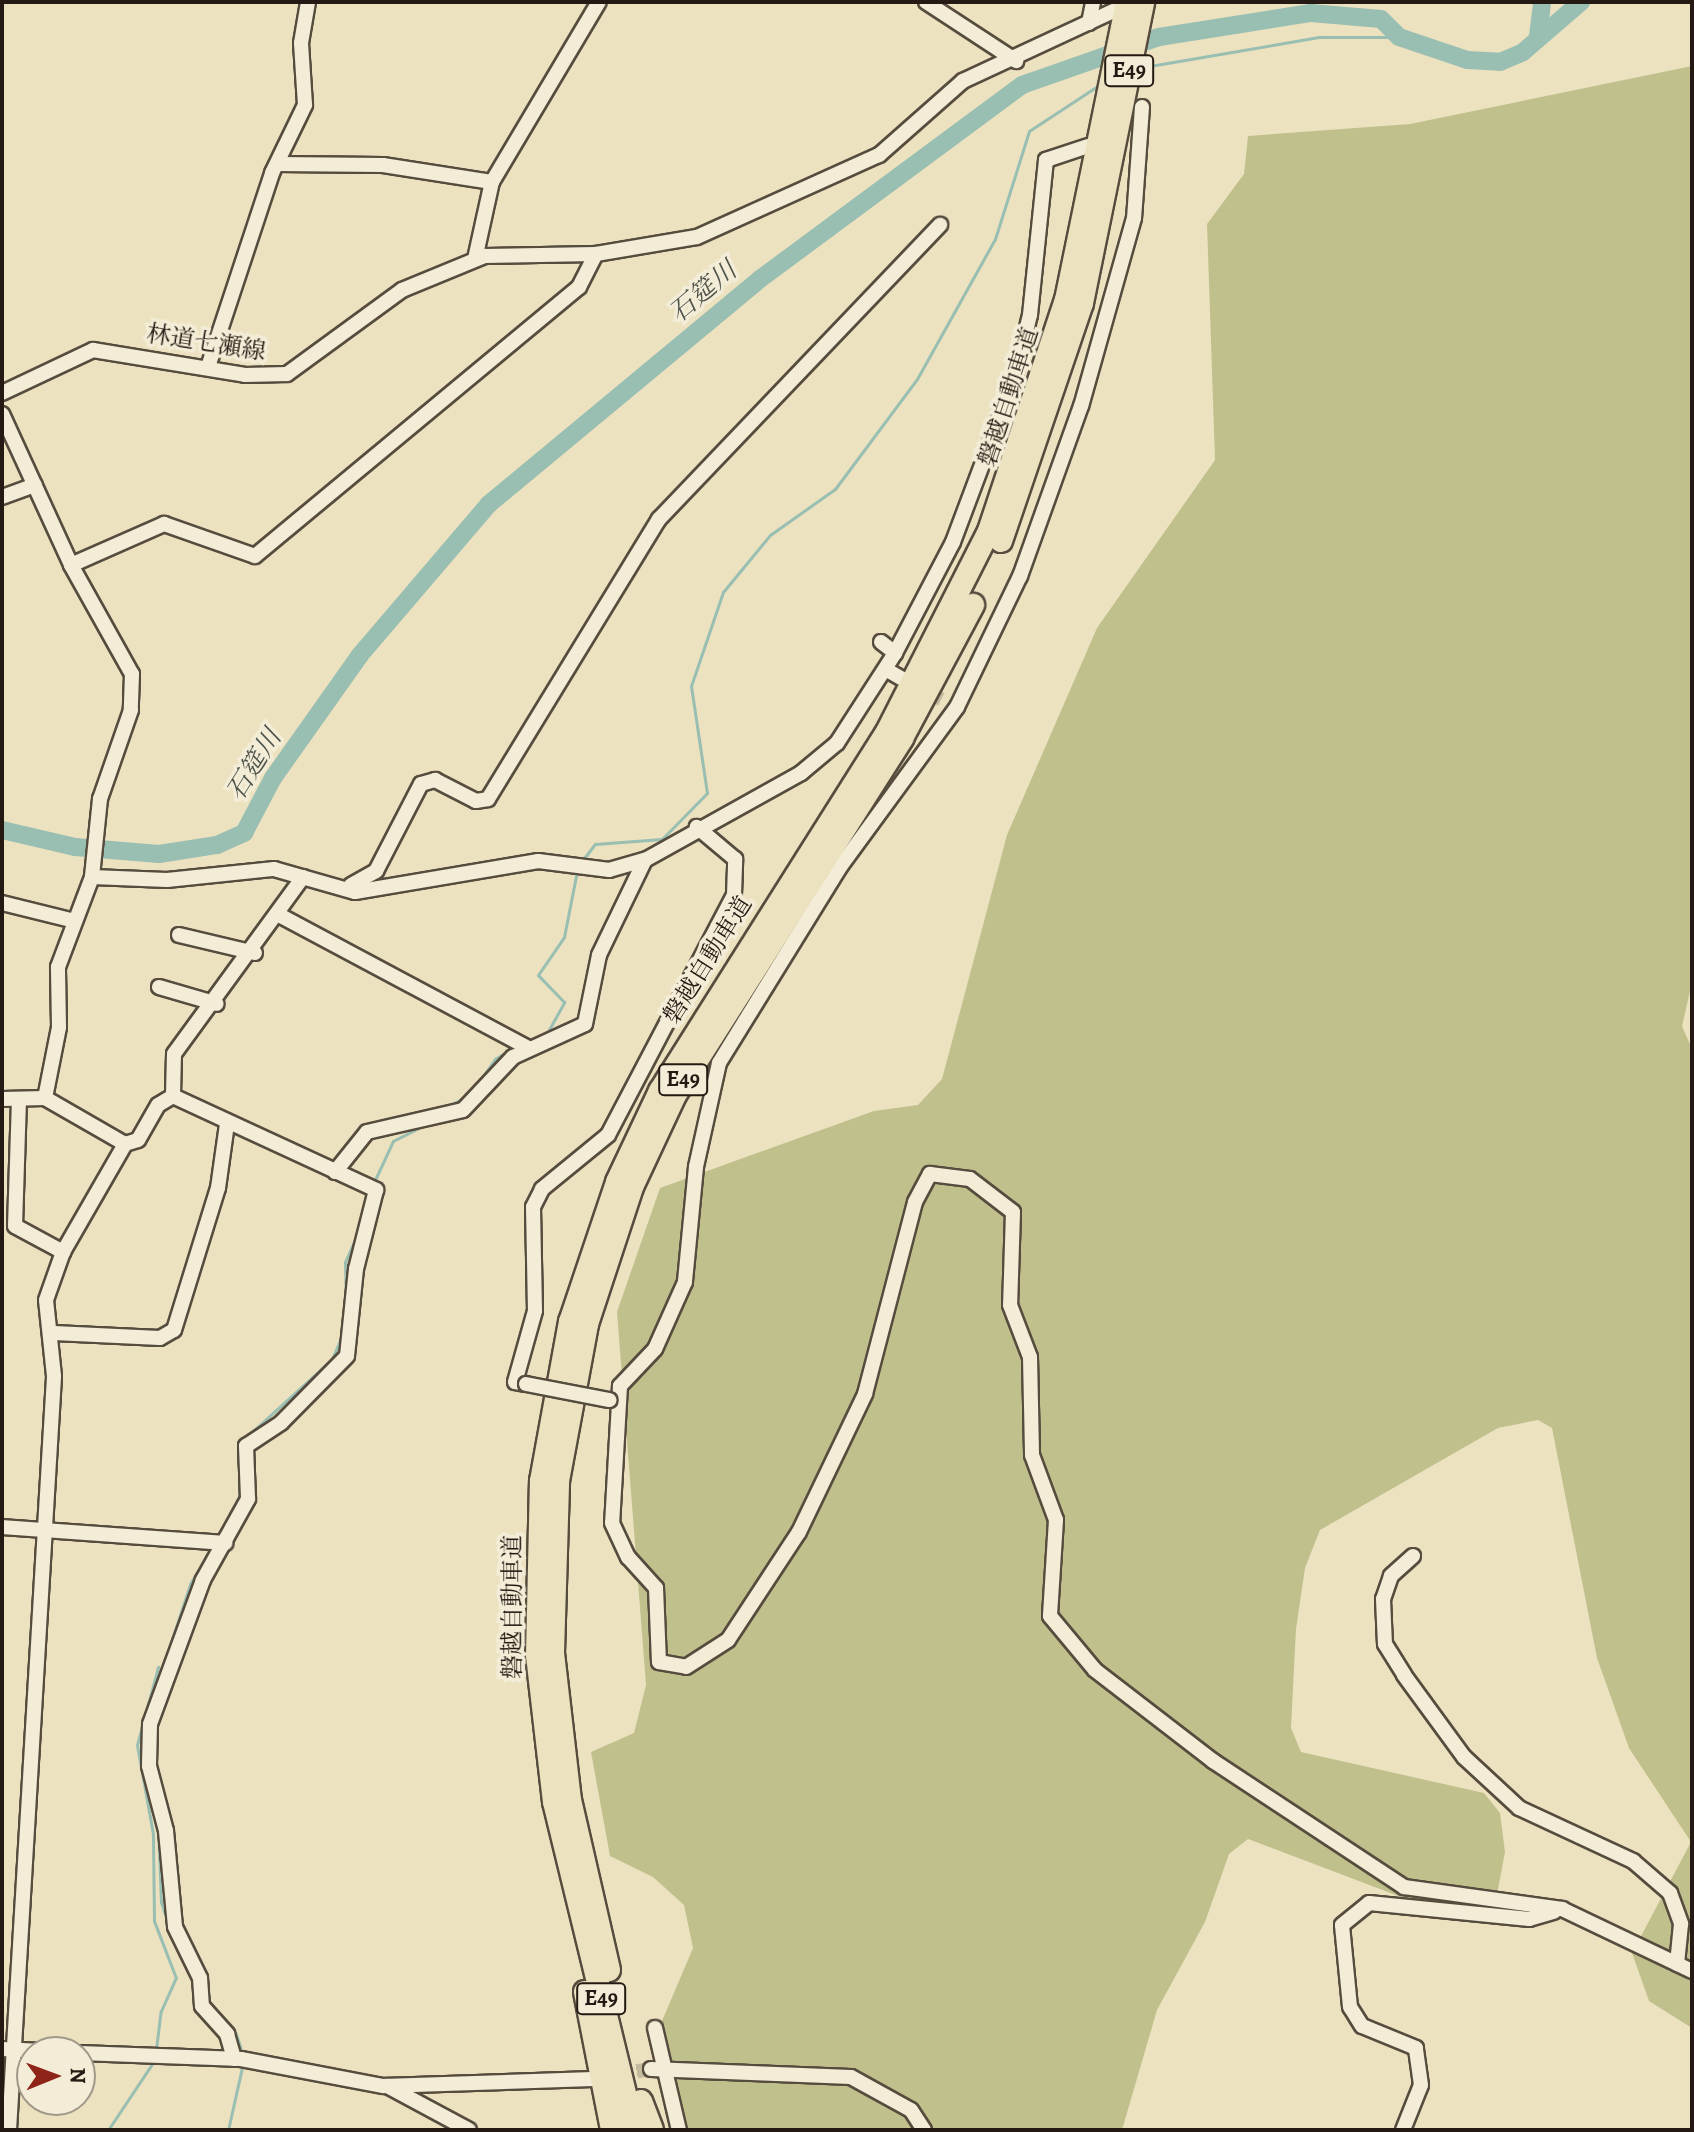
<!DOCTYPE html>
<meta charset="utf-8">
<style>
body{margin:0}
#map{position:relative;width:1694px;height:2132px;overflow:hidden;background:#ece2c0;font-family:Alegreya,"Noto Serif JP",serif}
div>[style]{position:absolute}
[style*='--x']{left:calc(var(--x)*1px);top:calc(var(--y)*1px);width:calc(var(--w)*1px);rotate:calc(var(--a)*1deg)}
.green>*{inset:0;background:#c0c08d}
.stream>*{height:3px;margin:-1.5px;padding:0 1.5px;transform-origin:1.5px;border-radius:1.5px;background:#99beb2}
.river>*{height:18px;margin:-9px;padding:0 9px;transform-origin:9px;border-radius:9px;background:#99beb2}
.minor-tunnel>*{height:14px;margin-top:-7px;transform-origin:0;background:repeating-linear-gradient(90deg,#c4ba9d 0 14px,transparent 0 21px)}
.roads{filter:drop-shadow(2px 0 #564c3e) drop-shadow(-2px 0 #564c3e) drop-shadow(0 2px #564c3e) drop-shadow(0 -2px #564c3e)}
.minor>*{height:14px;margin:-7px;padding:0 7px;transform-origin:7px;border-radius:7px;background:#f3ecd6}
.highway>*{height:22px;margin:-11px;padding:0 11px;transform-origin:11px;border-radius:11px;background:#ece2c0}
.bridges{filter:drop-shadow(2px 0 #564c3e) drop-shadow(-2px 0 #564c3e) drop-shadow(0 2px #564c3e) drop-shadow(0 -2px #564c3e)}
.minor-bridge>*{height:14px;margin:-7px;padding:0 7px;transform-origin:7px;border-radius:7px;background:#f3ecd6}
span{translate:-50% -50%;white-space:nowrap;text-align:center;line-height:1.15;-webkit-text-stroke:7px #f3ecd6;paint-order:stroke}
.shield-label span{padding:2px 6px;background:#f3ecd6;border:2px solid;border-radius:6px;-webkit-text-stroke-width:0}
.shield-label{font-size:22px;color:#241a13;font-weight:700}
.street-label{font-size:24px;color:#241a13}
.water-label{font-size:26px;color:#4d534b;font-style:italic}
.frame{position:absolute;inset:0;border:4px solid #241a13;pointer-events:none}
.north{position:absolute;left:16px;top:2036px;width:80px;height:80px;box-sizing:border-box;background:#f3ecd6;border:2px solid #a09888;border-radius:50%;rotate:89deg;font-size:22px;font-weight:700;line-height:32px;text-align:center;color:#241a13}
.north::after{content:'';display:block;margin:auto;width:28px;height:36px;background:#8f2418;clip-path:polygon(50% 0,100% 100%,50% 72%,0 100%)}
</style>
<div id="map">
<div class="green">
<div style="clip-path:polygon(1692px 66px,1692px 983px,1682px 1026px,1692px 1049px,1692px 2028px,1649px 2001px,1632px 1953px,1691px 1842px,1629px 1748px,1597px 1658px,1552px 1428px,1538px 1420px,1498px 1428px,1320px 1530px,1305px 1568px,1296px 1629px,1291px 1728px,1301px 1752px,1484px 1793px,1500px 1813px,1505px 1852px,1497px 1894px,1471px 1909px,1422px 1905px,1248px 1839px,1229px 1854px,1205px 1922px,1157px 2010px,1122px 2130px,686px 2130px,662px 2021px,693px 1948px,684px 1905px,653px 1877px,610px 1856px,591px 1752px,634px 1733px,646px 1685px,617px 1312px,660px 1188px,874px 1111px,918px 1105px,942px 1079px,1007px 835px,1097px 628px,1215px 460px,1207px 224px,1244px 174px,1248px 136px,1410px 124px)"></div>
</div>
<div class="stream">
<div style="--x:1138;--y:68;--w:185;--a:-9.7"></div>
<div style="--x:1320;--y:37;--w:79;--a:0"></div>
<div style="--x:582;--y:861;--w:21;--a:-53"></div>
<div style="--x:595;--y:844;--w:67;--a:-4.3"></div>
<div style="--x:662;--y:839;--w:64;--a:-45.6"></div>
<div style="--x:707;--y:793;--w:108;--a:-98.5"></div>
<div style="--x:691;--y:686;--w:99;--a:-71.2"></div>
<div style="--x:723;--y:592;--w:74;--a:-50.5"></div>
<div style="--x:770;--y:535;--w:80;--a:-35.3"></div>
<div style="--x:835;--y:489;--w:137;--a:-53.3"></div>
<div style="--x:917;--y:379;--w:160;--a:-60.9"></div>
<div style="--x:995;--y:239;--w:113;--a:-72.5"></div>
<div style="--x:1029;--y:131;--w:87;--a:-33.3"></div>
<div style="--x:546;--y:1035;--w:38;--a:-61"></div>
<div style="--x:564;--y:1002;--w:37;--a:-134"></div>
<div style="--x:538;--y:975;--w:46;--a:-55.6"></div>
<div style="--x:564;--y:937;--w:67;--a:-78.9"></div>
<div style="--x:444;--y:1108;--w:29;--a:-27"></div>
<div style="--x:470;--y:1095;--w:44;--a:-55.2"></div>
<div style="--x:495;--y:1059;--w:25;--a:-32"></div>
<div style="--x:374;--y:1182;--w:45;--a:-65.1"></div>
<div style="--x:393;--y:1141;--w:30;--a:-27"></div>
<div style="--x:346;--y:1305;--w:43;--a:-91.3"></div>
<div style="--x:345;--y:1262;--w:34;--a:-66"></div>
<div style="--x:243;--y:1440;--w:120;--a:-42.3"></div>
<div style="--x:332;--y:1359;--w:25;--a:-67"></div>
<div style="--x:218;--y:1537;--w:45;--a:-62.3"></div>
<div style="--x:239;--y:1497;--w:51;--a:-90"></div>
<div style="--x:150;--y:1706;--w:128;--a:-71.8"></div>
<div style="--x:190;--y:1584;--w:43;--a:-59.3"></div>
<div style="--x:158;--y:1827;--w:75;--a:87.7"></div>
<div style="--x:161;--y:1902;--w:29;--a:72"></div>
<div style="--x:207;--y:1999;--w:45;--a:50.4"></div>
<div style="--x:236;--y:2034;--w:23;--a:72"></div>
<div style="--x:156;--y:2049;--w:38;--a:-83"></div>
<div style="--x:161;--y:2011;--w:36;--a:-66"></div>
<div style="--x:176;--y:1978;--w:61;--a:-111.1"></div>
<div style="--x:154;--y:1921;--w:87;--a:-90.7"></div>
<div style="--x:153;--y:1834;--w:90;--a:-100.2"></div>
<div style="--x:137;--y:1745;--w:81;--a:-74.9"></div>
<div style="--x:108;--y:2130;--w:83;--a:-56.3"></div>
<div style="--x:228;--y:2130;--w:69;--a:-77.4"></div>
</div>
<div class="river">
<div style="--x:1538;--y:36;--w:34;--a:-83"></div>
<div style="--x:2;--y:830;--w:75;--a:13.1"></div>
<div style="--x:75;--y:847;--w:84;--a:4.8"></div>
<div style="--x:159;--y:854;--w:59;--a:-8.8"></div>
<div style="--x:217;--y:845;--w:30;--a:-24"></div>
<div style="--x:244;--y:833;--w:62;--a:-62.2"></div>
<div style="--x:273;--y:778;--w:151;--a:-54.7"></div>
<div style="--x:360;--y:655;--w:199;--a:-49.5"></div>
<div style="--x:489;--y:504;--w:352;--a:-39.7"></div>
<div style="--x:760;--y:279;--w:326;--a:-36.5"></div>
<div style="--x:1022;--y:85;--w:145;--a:-19.3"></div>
<div style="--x:1159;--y:37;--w:154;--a:-9"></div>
<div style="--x:1311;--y:13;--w:70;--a:4.9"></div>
<div style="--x:1381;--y:19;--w:25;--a:45"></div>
<div style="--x:1399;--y:37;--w:72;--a:18.7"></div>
<div style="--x:1467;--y:60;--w:33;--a:3"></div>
<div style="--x:1500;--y:62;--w:25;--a:-23"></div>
<div style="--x:1523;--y:52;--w:77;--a:-40.8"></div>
</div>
<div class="minor-tunnel">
<div style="--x:919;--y:688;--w:25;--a:27"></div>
<div style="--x:616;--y:2075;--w:36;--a:-10"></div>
</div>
<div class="roads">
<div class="minor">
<div style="--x:926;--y:2;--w:108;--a:33.2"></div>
<div style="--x:1089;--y:23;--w:21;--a:-79"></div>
<div style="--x:1142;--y:107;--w:111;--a:94.1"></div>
<div style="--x:1134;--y:218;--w:195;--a:105.7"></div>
<div style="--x:1081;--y:406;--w:181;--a:109.7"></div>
<div style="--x:1020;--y:576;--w:145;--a:115.7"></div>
<div style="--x:957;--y:707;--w:198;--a:126.2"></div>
<div style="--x:840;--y:867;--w:230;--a:121.7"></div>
<div style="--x:719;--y:1063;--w:107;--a:102.5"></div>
<div style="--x:696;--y:1167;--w:116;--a:95.5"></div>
<div style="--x:685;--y:1282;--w:73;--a:114.1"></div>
<div style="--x:655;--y:1349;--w:51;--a:133.4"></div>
<div style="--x:620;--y:1386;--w:137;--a:93.3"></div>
<div style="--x:612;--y:1523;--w:38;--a:65"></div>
<div style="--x:628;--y:1557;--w:42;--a:47.9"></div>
<div style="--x:656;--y:1588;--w:74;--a:87.7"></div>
<div style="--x:659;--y:1662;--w:27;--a:10"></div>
<div style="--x:686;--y:1667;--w:50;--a:-32.7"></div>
<div style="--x:728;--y:1640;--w:129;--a:-56.7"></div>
<div style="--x:799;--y:1532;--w:153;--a:-64.4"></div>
<div style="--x:865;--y:1394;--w:198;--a:-75.4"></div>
<div style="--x:915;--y:1202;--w:32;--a:-62"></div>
<div style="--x:930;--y:1174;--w:40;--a:7.1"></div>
<div style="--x:970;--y:1179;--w:54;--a:37.5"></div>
<div style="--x:1013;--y:1212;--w:93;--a:91.8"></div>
<div style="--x:1010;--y:1305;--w:56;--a:69"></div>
<div style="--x:1030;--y:1357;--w:98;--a:88.8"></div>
<div style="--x:1032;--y:1455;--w:69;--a:69.7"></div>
<div style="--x:1056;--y:1520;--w:96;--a:93.6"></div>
<div style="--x:1050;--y:1616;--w:70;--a:50.2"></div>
<div style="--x:1095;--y:1670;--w:149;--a:37.6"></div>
<div style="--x:1213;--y:1761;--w:229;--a:33.4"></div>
<div style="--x:1404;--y:1887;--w:160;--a:7.9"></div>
<div style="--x:1562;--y:1909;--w:144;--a:25.5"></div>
<div style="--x:277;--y:164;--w:106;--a:0.5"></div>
<div style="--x:383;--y:165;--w:110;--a:8.9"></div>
<div style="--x:475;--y:259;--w:79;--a:-77.6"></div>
<div style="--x:492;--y:182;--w:209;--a:-59.3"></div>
<div style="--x:208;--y:367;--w:204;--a:-71.7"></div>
<div style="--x:272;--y:173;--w:76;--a:-64.1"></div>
<div style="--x:305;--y:105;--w:62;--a:-93.7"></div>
<div style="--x:301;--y:43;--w:42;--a:-80.3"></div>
<div style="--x:2;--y:393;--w:101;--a:-25.3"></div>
<div style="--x:93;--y:350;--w:154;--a:9.3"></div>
<div style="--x:245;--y:375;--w:42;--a:-1.4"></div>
<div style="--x:287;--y:374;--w:142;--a:-36.1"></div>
<div style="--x:402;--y:290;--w:90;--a:-22.3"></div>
<div style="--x:485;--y:256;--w:111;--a:-1"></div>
<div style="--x:596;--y:254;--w:102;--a:-9.6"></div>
<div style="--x:697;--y:237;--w:200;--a:-24.3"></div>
<div style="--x:879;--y:155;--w:112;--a:-41.4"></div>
<div style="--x:963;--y:81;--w:168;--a:-25"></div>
<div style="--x:2;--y:414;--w:166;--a:65.4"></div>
<div style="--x:71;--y:565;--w:125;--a:60.8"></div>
<div style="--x:132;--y:674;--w:36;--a:92"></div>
<div style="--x:131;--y:710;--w:94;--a:109.2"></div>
<div style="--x:100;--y:799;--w:78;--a:95.9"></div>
<div style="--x:2;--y:497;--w:35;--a:-20"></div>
<div style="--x:71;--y:565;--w:102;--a:-23.8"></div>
<div style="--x:164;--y:524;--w:96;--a:19.4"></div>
<div style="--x:255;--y:556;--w:421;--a:-39.7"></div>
<div style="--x:579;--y:287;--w:37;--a:-63"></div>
<div style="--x:881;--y:642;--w:18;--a:38"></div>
<div style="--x:895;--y:653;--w:125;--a:-62.4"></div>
<div style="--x:953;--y:542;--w:173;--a:-69.4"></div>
<div style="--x:1014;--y:380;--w:67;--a:-76.2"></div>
<div style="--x:1030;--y:315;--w:156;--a:-84.1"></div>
<div style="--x:1046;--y:160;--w:44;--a:-18.4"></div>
<div style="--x:887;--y:670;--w:16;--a:30"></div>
<div style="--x:303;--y:877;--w:219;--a:126.1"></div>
<div style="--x:174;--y:1054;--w:42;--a:91.4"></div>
<div style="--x:173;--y:1096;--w:17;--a:149"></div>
<div style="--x:158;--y:1105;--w:40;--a:119.7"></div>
<div style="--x:138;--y:1140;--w:14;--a:163"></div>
<div style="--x:125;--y:1144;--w:92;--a:-150.1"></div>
<div style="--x:45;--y:1098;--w:72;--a:-78.8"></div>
<div style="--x:59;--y:1027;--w:60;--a:-91"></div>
<div style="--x:58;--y:967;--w:96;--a:-69.3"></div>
<div style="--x:92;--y:877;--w:75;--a:2.3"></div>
<div style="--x:167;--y:880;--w:108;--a:-5.9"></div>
<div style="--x:274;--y:869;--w:84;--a:15.9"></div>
<div style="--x:355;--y:892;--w:186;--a:-9.6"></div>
<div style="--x:538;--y:861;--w:72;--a:7.2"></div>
<div style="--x:609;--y:870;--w:37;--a:-16"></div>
<div style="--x:645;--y:860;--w:179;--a:-29.1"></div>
<div style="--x:801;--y:773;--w:47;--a:-39.8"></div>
<div style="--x:837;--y:743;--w:107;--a:-57.2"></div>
<div style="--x:351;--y:885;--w:29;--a:-29"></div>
<div style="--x:376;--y:871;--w:98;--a:-62.7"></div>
<div style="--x:421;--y:784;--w:15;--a:-16"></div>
<div style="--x:435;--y:780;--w:46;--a:27.1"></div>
<div style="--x:476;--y:801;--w:12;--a:-9"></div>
<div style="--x:488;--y:799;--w:328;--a:-58.6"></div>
<div style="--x:659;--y:519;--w:407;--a:-46.3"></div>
<div style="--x:2;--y:903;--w:75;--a:13.9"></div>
<div style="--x:281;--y:916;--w:280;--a:28.1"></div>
<div style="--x:179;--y:935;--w:78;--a:13.3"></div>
<div style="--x:159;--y:987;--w:60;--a:16.3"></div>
<div style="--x:173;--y:1096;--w:224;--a:24.8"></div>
<div style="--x:376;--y:1190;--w:81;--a:104.2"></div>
<div style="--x:356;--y:1269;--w:87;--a:95.9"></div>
<div style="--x:347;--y:1356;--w:94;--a:134.6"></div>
<div style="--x:281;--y:1423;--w:42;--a:146.7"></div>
<div style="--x:246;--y:1446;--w:53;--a:87.8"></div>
<div style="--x:248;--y:1499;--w:93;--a:119.1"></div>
<div style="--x:203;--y:1580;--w:153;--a:110.2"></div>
<div style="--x:150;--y:1724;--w:42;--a:91.4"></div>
<div style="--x:149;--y:1766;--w:67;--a:75.3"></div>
<div style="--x:166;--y:1831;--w:96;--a:84.6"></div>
<div style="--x:175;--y:1927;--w:57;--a:63.9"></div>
<div style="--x:200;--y:1978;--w:28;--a:86"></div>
<div style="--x:202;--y:2006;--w:38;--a:48"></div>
<div style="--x:227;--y:2034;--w:26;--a:74"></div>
<div style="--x:2;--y:1099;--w:43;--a:-1.3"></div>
<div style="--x:19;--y:1099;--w:127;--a:91.8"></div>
<div style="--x:15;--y:1226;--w:55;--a:28.4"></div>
<div style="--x:335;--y:1172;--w:51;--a:-51.3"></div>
<div style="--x:367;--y:1132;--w:98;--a:-12.9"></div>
<div style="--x:463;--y:1110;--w:73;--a:-46.7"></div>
<div style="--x:513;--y:1057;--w:79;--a:-24.6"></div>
<div style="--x:585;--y:1024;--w:70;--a:-78.5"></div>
<div style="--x:599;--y:955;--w:106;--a:-64.2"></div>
<div style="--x:54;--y:1333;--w:106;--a:2.7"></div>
<div style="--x:160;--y:1338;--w:16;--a:-30"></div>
<div style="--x:174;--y:1330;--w:149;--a:-72.8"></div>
<div style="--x:218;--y:1188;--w:65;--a:-82"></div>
<div style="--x:526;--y:1384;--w:11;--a:-170"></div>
<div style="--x:515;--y:1382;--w:74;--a:-74.3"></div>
<div style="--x:535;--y:1311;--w:104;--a:-91.1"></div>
<div style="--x:533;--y:1207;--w:20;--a:-63"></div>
<div style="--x:542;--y:1189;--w:85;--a:-39.3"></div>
<div style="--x:608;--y:1135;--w:271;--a:-62.3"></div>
<div style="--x:734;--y:895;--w:36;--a:-88"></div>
<div style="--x:735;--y:859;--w:50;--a:-139.9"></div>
<div style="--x:2;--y:1527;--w:224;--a:4.1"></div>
<div style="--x:1413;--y:1556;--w:30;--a:138"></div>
<div style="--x:1391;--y:1576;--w:24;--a:109"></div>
<div style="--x:1383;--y:1599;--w:45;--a:87.5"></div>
<div style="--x:1385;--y:1644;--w:36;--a:58"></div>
<div style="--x:1404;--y:1675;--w:102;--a:53.8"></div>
<div style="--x:1464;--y:1757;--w:75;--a:42.8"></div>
<div style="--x:1519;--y:1808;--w:126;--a:24.9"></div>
<div style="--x:1633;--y:1861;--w:49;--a:40.9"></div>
<div style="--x:1670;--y:1893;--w:33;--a:70"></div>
<div style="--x:1681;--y:1924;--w:40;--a:95.7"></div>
<div style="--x:655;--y:2028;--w:105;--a:76.8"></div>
<div style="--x:2;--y:2049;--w:60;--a:2.9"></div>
<div style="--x:80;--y:2053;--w:161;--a:2.1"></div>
<div style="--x:241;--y:2059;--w:145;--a:10.8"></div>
<div style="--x:383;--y:2086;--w:210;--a:-1.9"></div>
<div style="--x:651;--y:2069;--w:200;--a:2.3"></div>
<div style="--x:851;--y:2077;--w:68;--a:28.8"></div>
<div style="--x:911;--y:2110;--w:24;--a:57"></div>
<div style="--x:387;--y:2086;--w:93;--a:28.2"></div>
<div style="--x:9;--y:2130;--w:755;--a:-86.58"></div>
<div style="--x:54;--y:1376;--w:76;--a:-96"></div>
<div style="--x:46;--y:1300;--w:51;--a:-70.5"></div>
<div style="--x:63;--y:1252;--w:125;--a:-60.1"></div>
<div style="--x:1403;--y:2130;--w:48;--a:-68.2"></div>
<div style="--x:1421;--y:2085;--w:37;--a:-98"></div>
<div style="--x:1416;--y:2048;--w:58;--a:-157.8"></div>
<div style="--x:1362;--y:2026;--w:22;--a:-122"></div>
<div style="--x:1350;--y:2007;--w:82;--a:-95.6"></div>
<div style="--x:1342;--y:1925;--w:35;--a:-39"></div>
<div style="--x:1369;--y:1903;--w:161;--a:5.7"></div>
<div style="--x:1529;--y:1919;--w:26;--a:-16"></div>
</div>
<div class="highway">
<div style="--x:1001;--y:541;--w:251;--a:-71.2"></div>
<div style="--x:1082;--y:303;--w:307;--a:-78.5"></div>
<div style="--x:609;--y:1970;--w:174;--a:-102.9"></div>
<div style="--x:570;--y:1800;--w:148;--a:-96.6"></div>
<div style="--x:553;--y:1653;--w:172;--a:-88.3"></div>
<div style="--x:558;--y:1481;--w:160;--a:-79.5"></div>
<div style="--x:587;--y:1324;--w:144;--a:-71.8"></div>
<div style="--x:632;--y:1187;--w:102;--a:-64.9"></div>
<div style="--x:675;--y:1095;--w:423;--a:-57.5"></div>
<div style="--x:902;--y:738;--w:151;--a:-61.9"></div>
<div style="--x:585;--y:1992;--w:141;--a:78.9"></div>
<div style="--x:641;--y:2101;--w:31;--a:69"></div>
<div style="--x:634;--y:2130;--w:338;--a:-103.7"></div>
<div style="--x:554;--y:1802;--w:148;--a:-96.6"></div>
<div style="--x:537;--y:1655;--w:174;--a:-88.7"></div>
<div style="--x:541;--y:1481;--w:162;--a:-79.7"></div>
<div style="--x:570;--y:1322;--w:148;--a:-71.4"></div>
<div style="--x:617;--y:1182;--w:101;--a:-64.7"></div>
<div style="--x:660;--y:1091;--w:423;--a:-57.7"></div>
<div style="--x:886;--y:734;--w:228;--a:-63.1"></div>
<div style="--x:989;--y:531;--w:243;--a:-71.6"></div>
<div style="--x:1066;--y:300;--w:304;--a:-78.4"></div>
</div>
</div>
<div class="bridges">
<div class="minor-bridge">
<div style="--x:526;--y:1384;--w:85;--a:10.9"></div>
</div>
</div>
<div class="shield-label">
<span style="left:1129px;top:71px">E49</span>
<span style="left:683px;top:1080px">E49</span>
<span style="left:601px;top:1999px">E49</span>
</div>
<div class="street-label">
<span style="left:206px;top:343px;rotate:9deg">林道七瀬線</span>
<span style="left:1009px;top:397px;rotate:-72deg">磐越自動車道</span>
<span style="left:708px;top:960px;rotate:-58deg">磐越自動車道</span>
<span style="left:513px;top:1607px;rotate:-90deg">磐越自動車道</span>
</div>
<div class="water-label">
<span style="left:703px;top:292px;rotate:-40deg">石筵川</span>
<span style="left:254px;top:765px;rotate:-58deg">石筵川</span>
</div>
<div class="frame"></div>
<div class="north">N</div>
</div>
